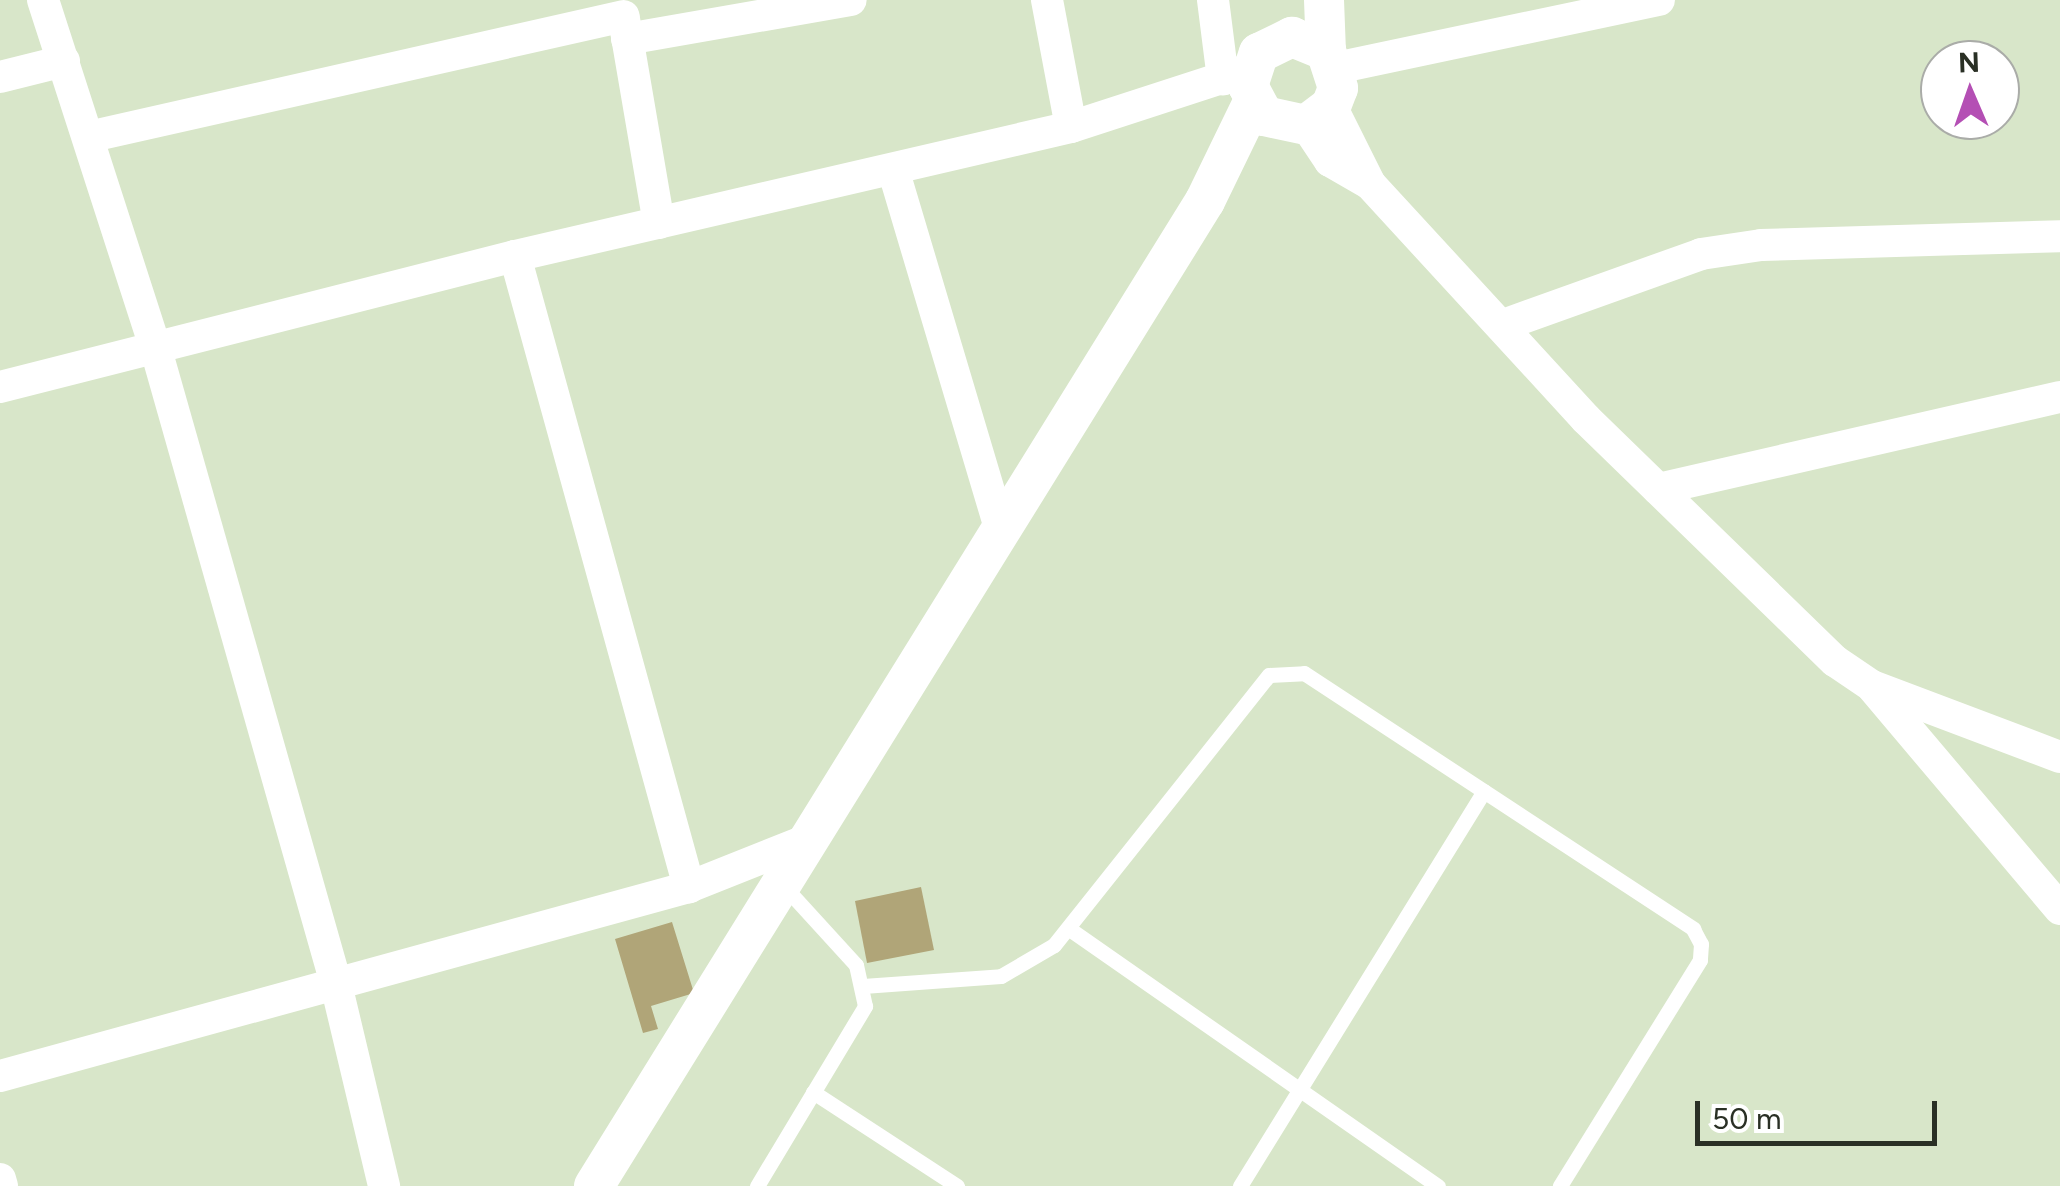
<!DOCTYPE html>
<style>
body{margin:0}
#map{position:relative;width:2060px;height:1186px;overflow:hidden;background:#d8e6c9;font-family:Figtree,sans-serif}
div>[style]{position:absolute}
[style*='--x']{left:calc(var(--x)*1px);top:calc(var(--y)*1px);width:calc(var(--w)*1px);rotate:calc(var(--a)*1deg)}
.building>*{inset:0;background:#b0a578}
.service>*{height:15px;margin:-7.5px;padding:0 7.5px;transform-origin:7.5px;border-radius:7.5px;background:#fff}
.minor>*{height:32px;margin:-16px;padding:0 16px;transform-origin:16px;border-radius:16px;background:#fff}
.tertiary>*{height:40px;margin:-20px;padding:0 20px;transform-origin:20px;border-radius:20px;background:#fff}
span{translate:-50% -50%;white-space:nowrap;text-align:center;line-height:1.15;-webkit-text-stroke:9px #fff;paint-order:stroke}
.north{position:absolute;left:1920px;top:40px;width:100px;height:100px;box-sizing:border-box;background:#fff;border:2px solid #aaaca8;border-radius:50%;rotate:358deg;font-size:28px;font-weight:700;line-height:40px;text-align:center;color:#2a3025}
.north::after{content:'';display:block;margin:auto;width:35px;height:45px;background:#b44fb4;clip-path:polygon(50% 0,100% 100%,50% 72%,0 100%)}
.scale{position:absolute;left:1695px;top:1101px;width:242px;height:45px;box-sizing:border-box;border:5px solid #2a3025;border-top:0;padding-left:12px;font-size:30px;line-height:35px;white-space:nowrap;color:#2a3025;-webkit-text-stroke:8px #fff;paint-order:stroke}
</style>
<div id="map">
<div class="building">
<div style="clip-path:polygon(921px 887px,934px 950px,867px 963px,855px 901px)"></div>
<div style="clip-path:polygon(672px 922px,694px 993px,651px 1006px,658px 1029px,643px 1033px,615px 939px)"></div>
</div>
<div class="service">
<div style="--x:1068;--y:928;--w:451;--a:34.9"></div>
<div style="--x:863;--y:986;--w:138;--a:-4.1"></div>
<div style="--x:1001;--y:976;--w:61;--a:-30.3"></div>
<div style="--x:1054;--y:945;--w:345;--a:-51.5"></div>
<div style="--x:1269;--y:675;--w:35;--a:-3"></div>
<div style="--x:1304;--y:673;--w:466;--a:33.3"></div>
<div style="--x:1693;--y:929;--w:17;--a:62"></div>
<div style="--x:1701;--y:944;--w:16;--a:94"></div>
<div style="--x:1700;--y:960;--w:266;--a:121.8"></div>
<div style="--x:813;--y:1092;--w:172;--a:33.1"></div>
<div style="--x:757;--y:1186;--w:210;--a:-59"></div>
<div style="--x:865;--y:1006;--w:42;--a:-102.4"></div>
<div style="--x:856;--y:965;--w:108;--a:-132.4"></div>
<div style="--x:1240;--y:1186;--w:464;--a:-58.3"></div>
</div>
<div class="minor">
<div style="--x:43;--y:0;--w:364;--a:72.1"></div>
<div style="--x:155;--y:346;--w:659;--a:74.15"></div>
<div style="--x:335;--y:980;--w:212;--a:76.6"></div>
<div style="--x:1047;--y:0;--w:129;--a:79.3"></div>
<div style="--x:1213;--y:0;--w:80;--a:82.8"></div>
<div style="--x:624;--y:19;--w:207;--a:80.3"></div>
<div style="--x:627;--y:39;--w:227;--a:-9.9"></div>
<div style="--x:1336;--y:68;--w:330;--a:-11.9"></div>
<div style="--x:0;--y:77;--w:66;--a:-14"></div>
<div style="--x:1331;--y:106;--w:87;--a:63.4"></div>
<div style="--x:1370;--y:184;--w:319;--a:47.4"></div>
<div style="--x:1586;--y:419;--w:347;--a:44.2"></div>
<div style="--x:1835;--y:661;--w:45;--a:34"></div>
<div style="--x:1872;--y:686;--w:201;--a:20.7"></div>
<div style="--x:1306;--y:125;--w:43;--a:56.3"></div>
<div style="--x:1330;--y:161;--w:46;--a:29.9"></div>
<div style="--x:88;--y:137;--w:549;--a:-12.72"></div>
<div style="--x:893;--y:169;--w:379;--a:73.4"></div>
<div style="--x:515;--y:256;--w:655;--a:74.58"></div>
<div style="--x:1506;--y:324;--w:207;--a:-19.7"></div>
<div style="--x:1701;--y:254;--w:61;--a:-8.5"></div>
<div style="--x:1761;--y:245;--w:299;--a:-1.7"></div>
<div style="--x:0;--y:387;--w:531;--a:-14.27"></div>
<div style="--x:515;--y:256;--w:571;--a:-13.06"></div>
<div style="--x:1071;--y:127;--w:188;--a:-18"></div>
<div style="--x:1658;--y:489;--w:412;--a:-12.9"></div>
<div style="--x:1874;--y:689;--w:288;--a:49.8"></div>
<div style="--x:0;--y:1076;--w:714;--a:-15.34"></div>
<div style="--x:689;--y:887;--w:127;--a:-21.7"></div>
<div style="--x:0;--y:1179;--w:7;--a:74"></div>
</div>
<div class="tertiary">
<div style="--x:1324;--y:0;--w:51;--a:87.8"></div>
<div style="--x:1326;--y:51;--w:39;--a:72"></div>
<div style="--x:1338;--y:88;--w:19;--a:111"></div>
<div style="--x:1331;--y:106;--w:31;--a:143"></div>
<div style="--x:1306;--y:125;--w:43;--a:-167.9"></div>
<div style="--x:1264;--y:116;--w:34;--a:-118"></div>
<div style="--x:1248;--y:86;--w:35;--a:-72"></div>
<div style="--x:1259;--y:53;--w:37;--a:-26"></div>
<div style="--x:1292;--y:37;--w:37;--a:22"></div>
<div style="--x:594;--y:1186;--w:1159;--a:-58.19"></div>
<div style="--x:1205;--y:201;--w:110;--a:-64.1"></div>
</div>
<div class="north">N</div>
<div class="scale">50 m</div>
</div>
